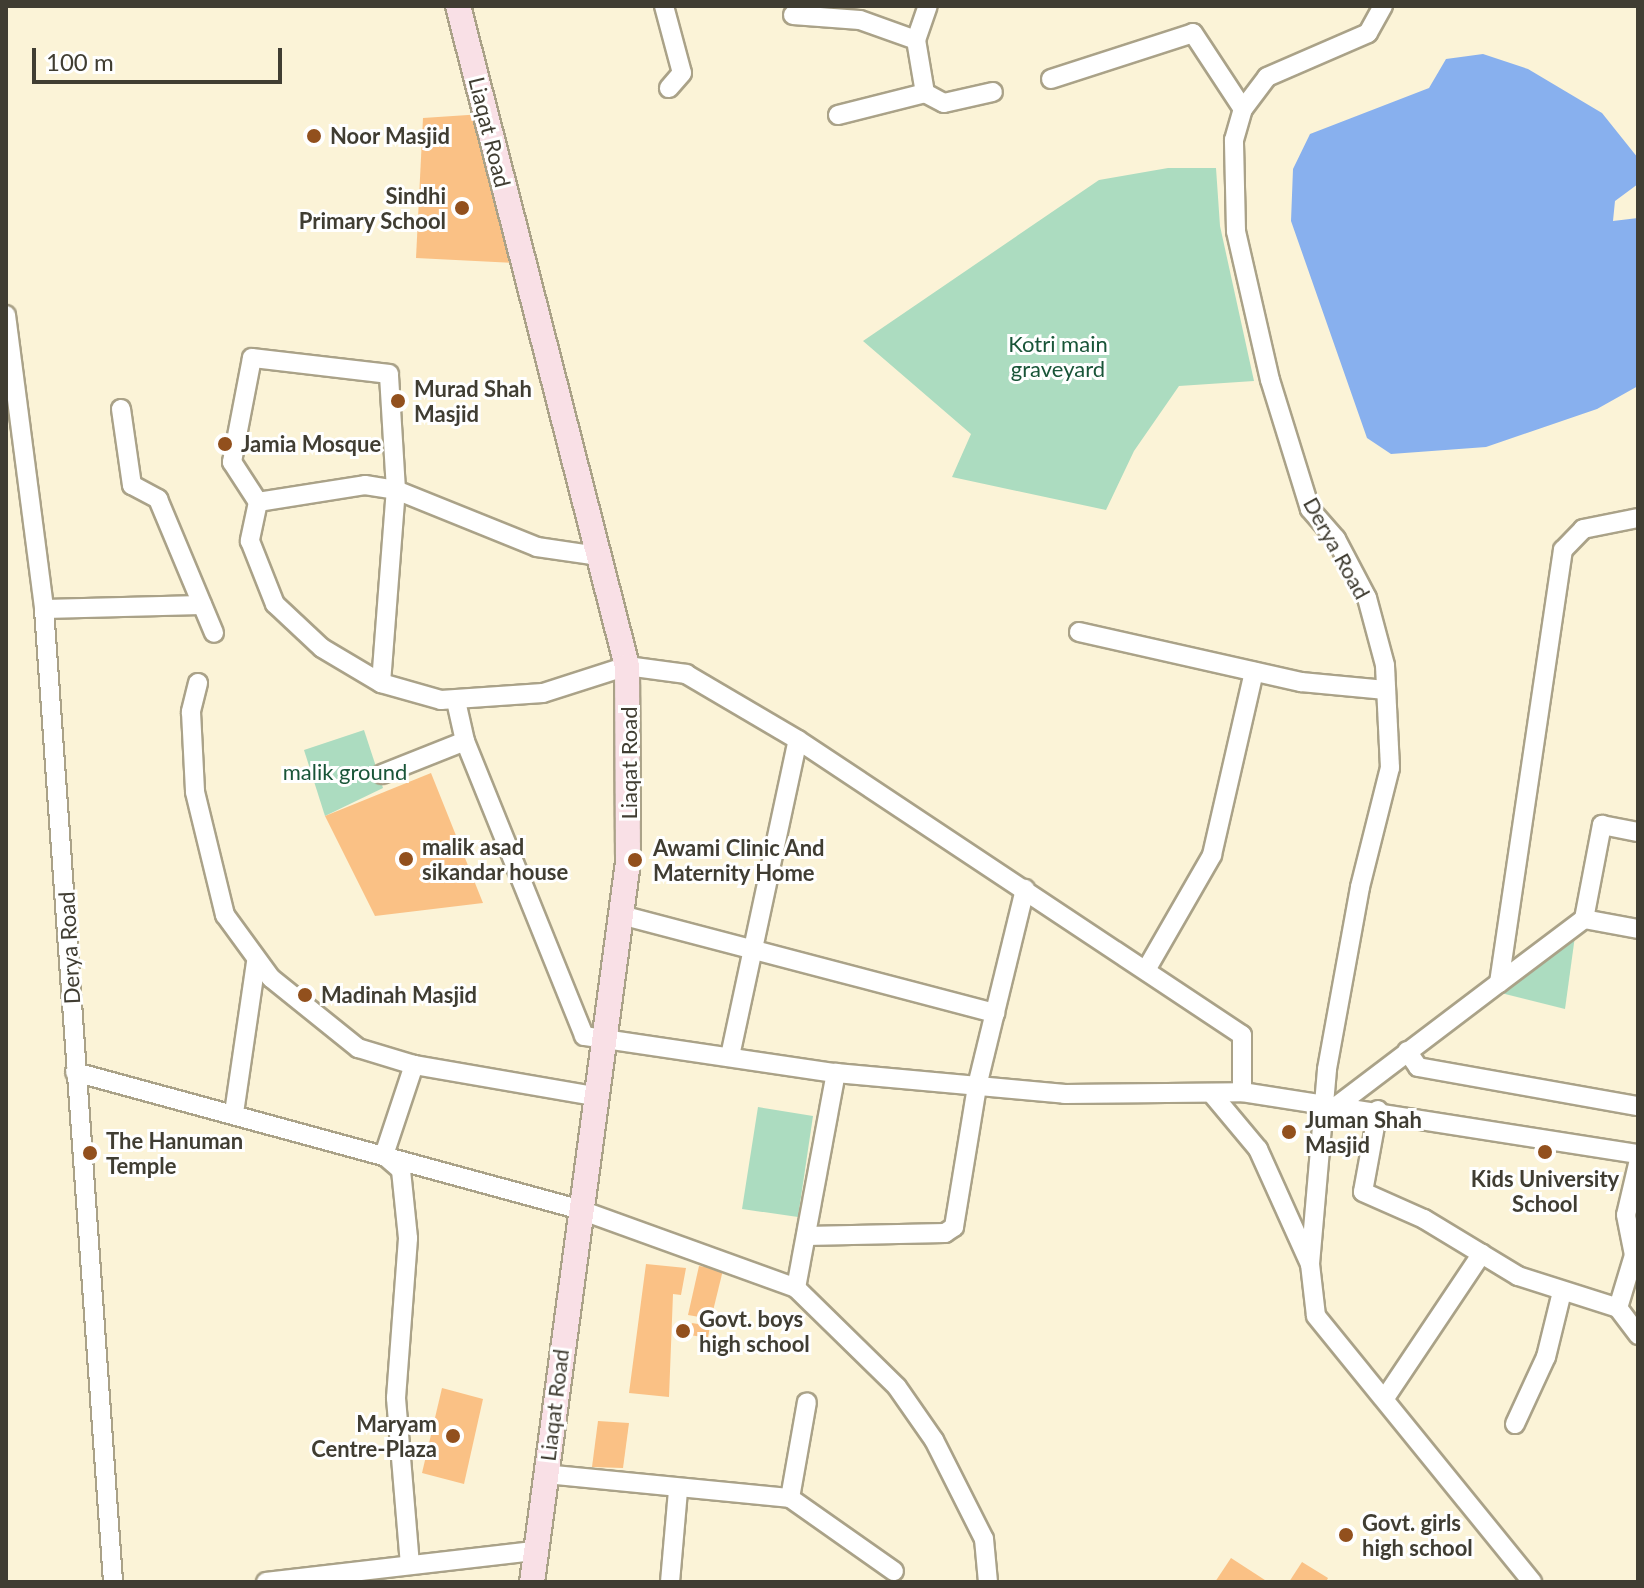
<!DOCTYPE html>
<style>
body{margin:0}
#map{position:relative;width:1644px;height:1588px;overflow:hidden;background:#fbf3d7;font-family:Lato,sans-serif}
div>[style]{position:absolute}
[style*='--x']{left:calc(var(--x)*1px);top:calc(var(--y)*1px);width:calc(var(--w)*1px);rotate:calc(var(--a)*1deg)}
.green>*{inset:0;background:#acdcc0}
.water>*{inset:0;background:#88b0ee}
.building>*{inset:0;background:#fac185}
.roads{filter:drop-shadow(2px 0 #aaa288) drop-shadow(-2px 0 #aaa288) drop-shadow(0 2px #aaa288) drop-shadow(0 -2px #aaa288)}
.street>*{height:18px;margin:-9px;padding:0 9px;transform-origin:9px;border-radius:9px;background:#fff}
.secondary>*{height:24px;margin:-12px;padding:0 12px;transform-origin:12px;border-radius:12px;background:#f9e0e6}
.dots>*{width:22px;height:22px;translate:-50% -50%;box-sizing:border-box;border:4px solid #fff;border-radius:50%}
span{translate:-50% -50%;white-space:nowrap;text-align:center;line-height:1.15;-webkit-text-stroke:6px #fff;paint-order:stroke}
.street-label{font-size:22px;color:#403d32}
.poi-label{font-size:22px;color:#403d32;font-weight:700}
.left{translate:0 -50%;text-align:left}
.right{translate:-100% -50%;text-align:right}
.park-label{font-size:22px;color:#195538}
.frame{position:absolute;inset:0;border:8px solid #403d32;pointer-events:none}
.scale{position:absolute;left:32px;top:48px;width:250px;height:36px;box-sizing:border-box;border:4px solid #403d32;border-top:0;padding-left:10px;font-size:24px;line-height:28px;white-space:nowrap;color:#403d32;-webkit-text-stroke:6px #fff;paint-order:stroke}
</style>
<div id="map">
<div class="green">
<div style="clip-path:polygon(1168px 168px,1216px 168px,1220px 226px,1254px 381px,1179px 386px,1134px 451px,1106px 510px,952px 477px,971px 434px,863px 341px,1099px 180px)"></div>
<div style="clip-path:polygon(364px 730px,383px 788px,325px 816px,304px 750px)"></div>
<div style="clip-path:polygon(1575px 936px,1565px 1009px,1501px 993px)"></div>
<div style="clip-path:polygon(758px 1107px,813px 1116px,798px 1217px,742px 1209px)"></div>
</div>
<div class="water">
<div style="clip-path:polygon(1483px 54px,1528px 69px,1602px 113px,1638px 158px,1638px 184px,1615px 201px,1613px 221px,1638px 218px,1638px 386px,1597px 409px,1486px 447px,1391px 454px,1367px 438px,1291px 221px,1293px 169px,1310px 134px,1429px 88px,1446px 59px)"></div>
</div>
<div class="building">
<div style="clip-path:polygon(483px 114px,514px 263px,416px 258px,423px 118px)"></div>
<div style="clip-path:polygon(431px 773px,483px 903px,375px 916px,325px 816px)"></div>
<div style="clip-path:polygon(646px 1264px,686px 1268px,681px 1295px,673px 1294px,669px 1397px,629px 1393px)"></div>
<div style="clip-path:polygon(699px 1266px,723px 1270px,711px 1319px,688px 1315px)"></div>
<div style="clip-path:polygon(692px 1323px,710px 1326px,708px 1338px,690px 1335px)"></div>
<div style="clip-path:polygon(442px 1388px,483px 1399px,464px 1484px,422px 1473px)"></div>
<div style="clip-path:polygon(598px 1421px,629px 1423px,623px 1468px,592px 1467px)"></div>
<div style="clip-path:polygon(1231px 1558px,1268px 1582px,1215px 1582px)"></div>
<div style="clip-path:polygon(1302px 1562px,1328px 1578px,1326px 1582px,1289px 1582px)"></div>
</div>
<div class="roads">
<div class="street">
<div style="--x:664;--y:6;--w:69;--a:75"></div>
<div style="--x:682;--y:73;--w:20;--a:131"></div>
<div style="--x:793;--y:15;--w:67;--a:4.3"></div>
<div style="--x:860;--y:20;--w:59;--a:19.7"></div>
<div style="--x:1051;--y:79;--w:149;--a:-17.9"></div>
<div style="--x:1193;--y:33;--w:91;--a:56.7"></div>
<div style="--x:925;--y:93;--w:54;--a:-99.6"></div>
<div style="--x:916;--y:40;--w:36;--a:-71"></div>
<div style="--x:838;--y:115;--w:90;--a:-14.2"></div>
<div style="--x:925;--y:93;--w:21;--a:28"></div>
<div style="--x:944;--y:103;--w:50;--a:-12.7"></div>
<div style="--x:6;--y:315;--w:296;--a:82.6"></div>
<div style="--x:44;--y:609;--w:975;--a:85.94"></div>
<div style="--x:121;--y:409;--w:77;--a:81.8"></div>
<div style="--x:132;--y:485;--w:30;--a:28"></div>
<div style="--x:158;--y:499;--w:145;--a:67.3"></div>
<div style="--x:258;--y:502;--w:108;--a:-9"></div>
<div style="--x:365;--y:485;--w:31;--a:9"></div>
<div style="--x:396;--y:490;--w:152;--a:22"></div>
<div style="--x:537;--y:547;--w:63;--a:8.3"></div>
<div style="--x:44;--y:609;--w:158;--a:-1.5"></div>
<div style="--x:1079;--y:632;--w:228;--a:12.7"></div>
<div style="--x:1301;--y:682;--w:85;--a:5.4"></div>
<div style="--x:198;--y:683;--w:30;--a:104"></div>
<div style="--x:191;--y:712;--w:80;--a:87.1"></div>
<div style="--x:195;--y:792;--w:127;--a:76.3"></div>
<div style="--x:225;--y:915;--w:78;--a:53.9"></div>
<div style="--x:271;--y:978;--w:112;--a:38.8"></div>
<div style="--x:358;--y:1048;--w:59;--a:16.9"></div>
<div style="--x:381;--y:683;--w:194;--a:-85.6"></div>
<div style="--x:396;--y:490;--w:116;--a:-93.5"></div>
<div style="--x:389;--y:374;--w:138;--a:-173.3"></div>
<div style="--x:252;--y:358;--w:106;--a:100.9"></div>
<div style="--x:232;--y:462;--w:48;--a:57"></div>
<div style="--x:258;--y:502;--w:40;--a:102"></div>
<div style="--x:250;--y:541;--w:68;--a:68.4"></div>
<div style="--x:275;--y:604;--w:64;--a:43.1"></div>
<div style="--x:322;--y:648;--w:69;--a:30.7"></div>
<div style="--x:381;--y:683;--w:62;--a:15.8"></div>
<div style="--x:441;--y:700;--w:102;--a:-3.9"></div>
<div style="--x:543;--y:693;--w:88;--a:-17.8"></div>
<div style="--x:627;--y:666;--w:60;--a:7.7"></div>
<div style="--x:686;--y:674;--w:130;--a:30.5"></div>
<div style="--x:798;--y:740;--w:533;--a:33.6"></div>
<div style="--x:1242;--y:1035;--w:57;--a:90"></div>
<div style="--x:456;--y:701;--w:41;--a:77.3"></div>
<div style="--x:465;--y:741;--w:318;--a:68"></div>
<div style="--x:584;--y:1036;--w:255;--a:8.4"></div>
<div style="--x:836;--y:1073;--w:230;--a:5.2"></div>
<div style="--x:1065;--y:1094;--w:177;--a:-0.6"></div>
<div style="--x:1242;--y:1092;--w:401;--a:8.9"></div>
<div style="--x:382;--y:774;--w:89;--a:-21.7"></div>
<div style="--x:621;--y:915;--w:387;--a:14.7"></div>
<div style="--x:1584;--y:919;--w:55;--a:10.5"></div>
<div style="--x:1146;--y:970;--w:133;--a:-60.1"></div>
<div style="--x:1212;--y:855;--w:188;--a:-77.1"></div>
<div style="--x:1499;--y:983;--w:106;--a:-37"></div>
<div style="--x:1584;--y:919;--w:96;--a:-79.2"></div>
<div style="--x:1602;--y:825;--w:37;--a:11"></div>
<div style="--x:1407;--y:1051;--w:19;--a:55"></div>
<div style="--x:1418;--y:1067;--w:223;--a:10.1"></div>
<div style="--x:730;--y:1056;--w:323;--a:-77.9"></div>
<div style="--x:75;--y:1072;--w:521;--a:15.24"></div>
<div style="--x:578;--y:1209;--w:232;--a:19.9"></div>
<div style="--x:796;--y:1288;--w:141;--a:44.4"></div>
<div style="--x:897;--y:1387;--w:65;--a:55.1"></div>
<div style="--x:934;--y:1440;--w:111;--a:63.2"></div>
<div style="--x:984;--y:1539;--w:43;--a:84.7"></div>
<div style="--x:1212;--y:1094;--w:72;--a:50.1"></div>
<div style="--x:1258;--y:1149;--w:126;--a:65.7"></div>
<div style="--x:1310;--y:1264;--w:52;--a:83.4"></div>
<div style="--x:1316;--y:1316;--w:343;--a:50.9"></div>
<div style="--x:1338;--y:1105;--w:202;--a:-37.2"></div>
<div style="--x:1499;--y:983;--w:438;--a:-81.6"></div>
<div style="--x:1563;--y:550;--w:29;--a:-46"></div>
<div style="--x:1583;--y:529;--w:56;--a:-11.3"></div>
<div style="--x:1378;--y:1110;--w:83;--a:100.4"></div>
<div style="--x:1363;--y:1192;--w:67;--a:23.9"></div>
<div style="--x:1424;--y:1219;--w:110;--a:31.2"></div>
<div style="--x:1518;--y:1276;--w:105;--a:17.7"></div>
<div style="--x:234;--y:1113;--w:152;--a:-81.7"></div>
<div style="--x:1638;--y:1164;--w:52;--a:103.2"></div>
<div style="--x:1626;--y:1215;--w:41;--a:78.7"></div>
<div style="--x:1634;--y:1255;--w:55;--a:106.8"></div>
<div style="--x:1618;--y:1308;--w:34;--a:53"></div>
<div style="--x:806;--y:1236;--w:139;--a:-1.2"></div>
<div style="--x:945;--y:1233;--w:11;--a:-34"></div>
<div style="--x:954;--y:1227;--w:143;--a:-80.7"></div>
<div style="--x:977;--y:1086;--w:203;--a:-76.3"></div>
<div style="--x:1310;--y:1264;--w:196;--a:-85"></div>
<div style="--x:1327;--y:1069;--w:185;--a:-79.7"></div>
<div style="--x:1360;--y:887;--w:123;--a:-75.9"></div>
<div style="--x:1390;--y:768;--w:103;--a:-92.8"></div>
<div style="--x:1385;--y:665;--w:69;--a:-105"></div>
<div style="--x:1367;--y:598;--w:67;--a:-117.7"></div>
<div style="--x:1336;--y:539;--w:40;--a:-131"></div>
<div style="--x:1310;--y:509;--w:135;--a:-107.2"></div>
<div style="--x:1270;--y:380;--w:153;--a:-102.9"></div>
<div style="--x:1236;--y:231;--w:91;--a:-91.3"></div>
<div style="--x:1234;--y:140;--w:32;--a:-74"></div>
<div style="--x:1243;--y:109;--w:40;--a:-53"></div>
<div style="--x:1267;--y:77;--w:110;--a:-23.5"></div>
<div style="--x:1368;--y:33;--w:31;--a:-61"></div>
<div style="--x:796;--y:1288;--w:219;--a:-79.5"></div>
<div style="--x:1385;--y:1398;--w:174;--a:-56.2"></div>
<div style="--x:1515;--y:1424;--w:74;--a:-65.2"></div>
<div style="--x:1546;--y:1357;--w:67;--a:-76.2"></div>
<div style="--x:545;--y:1474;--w:246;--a:5.6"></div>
<div style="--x:790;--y:1498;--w:127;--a:35.1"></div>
<div style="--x:790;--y:1498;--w:97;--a:-80"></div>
<div style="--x:410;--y:1565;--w:168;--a:-94.8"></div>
<div style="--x:396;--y:1398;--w:160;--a:-85.7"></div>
<div style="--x:408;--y:1238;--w:68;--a:-95.9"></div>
<div style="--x:401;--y:1170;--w:23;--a:-139"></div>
<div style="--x:384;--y:1155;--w:95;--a:-71.6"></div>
<div style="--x:414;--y:1065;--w:183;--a:9.8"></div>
<div style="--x:266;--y:1582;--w:269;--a:-6.6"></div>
<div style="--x:670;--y:1582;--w:91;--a:-85"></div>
</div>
<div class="secondary">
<div style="--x:458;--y:6;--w:681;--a:75.64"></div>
<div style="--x:627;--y:666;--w:196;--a:89.7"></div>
<div style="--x:628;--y:862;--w:726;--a:97.59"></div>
</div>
</div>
<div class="dots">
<div style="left:314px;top:136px;background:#92501d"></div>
<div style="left:462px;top:208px;background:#92501d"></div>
<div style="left:398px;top:401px;background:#92501d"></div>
<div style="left:225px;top:444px;background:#92501d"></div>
<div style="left:406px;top:859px;background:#92501d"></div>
<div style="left:635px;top:860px;background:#92501d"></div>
<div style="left:305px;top:995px;background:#92501d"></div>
<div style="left:1289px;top:1132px;background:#92501d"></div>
<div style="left:1545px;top:1152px;background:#92501d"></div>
<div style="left:90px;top:1153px;background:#92501d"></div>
<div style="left:683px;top:1331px;background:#92501d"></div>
<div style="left:453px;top:1436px;background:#92501d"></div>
<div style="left:1346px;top:1535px;background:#92501d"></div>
</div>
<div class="street-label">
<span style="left:490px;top:132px;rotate:76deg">Liaqat Road</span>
<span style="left:1337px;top:548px;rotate:61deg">Derya Road</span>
<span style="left:629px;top:763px;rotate:-90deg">Liaqat Road</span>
<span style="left:69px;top:948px;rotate:-93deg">Derya Road</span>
<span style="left:554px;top:1405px;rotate:-83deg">Liaqat Road</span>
</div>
<div class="poi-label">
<span class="left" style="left:330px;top:136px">Noor Masjid</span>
<span class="right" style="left:446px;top:208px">Sindhi<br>Primary School</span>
<span class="left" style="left:414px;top:401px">Murad Shah<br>Masjid</span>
<span class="left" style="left:241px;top:444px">Jamia Mosque</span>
<span class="left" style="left:422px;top:859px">malik asad<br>sikandar house</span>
<span class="left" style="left:653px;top:860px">Awami Clinic And<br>Maternity Home</span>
<span class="left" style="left:321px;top:995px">Madinah Masjid</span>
<span class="left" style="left:1305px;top:1132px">Juman Shah<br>Masjid</span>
<span class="left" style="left:106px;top:1153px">The Hanuman<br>Temple</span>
<span style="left:1545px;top:1191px">Kids University<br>School</span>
<span class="left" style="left:699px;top:1331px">Govt. boys<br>high school</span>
<span class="right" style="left:437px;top:1436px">Maryam<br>Centre-Plaza</span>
<span class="left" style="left:1362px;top:1535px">Govt. girls<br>high school</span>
</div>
<div class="park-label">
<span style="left:1058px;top:356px">Kotri main<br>graveyard</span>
<span style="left:345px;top:772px">malik ground</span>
</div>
<div class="frame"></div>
<div class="scale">100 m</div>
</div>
